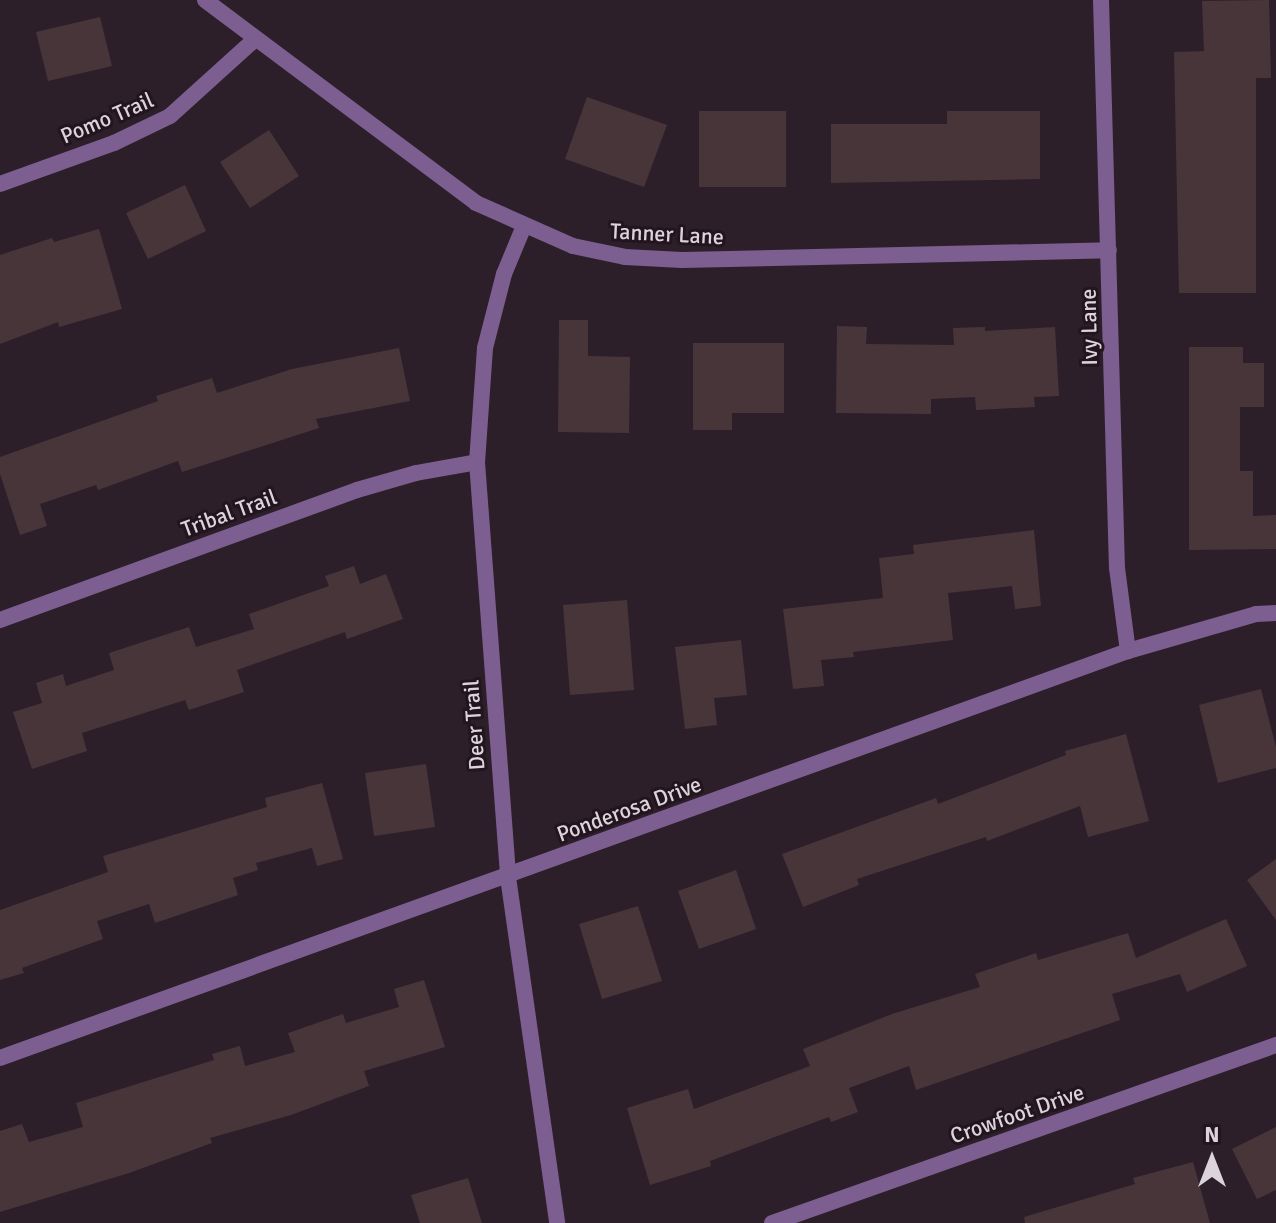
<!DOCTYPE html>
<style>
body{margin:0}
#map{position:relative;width:1276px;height:1223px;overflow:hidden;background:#2c1f29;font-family:Signika,sans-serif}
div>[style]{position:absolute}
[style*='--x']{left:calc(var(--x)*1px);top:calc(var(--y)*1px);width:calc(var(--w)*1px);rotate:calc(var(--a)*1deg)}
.building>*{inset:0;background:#48353a}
.street>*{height:16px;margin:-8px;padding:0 8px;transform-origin:8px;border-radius:8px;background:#7d5e91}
span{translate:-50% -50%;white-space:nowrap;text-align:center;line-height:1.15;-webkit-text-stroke:6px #23151f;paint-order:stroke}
.street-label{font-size:22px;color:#ddd4db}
.north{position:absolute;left:1172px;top:1119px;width:80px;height:80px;-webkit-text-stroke:6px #23151f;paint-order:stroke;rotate:0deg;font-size:22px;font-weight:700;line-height:32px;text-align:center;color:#ddd4db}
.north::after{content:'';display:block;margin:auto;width:28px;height:36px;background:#ddd4db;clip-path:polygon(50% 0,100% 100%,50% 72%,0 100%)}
</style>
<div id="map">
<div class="building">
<div style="clip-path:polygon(1269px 0,1271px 78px,1256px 78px,1256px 293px,1179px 293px,1174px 52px,1204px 51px,1202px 1px)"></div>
<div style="clip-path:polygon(100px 17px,112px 66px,48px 81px,36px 32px)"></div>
<div style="clip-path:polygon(587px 97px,667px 125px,644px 187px,565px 159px)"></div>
<div style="clip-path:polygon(699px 111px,786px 111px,786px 187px,699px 187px)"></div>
<div style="clip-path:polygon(947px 111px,1040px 111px,1040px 179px,831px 183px,831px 124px,947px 124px)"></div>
<div style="clip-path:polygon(269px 130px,299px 176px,250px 208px,220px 162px)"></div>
<div style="clip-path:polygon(185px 185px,206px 231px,148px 259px,126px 213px)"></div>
<div style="clip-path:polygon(99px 229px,122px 309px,59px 327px,58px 322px,0 344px,0 255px,52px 238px,54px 242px)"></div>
<div style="clip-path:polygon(559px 320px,588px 320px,588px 356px,630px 357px,629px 433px,558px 432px)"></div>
<div style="clip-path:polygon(837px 326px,867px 327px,866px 344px,954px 345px,953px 328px,985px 327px,985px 331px,1055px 327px,1059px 396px,1034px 397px,1035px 407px,976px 410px,975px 397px,931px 399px,931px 414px,836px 413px)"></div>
<div style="clip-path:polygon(693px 343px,784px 343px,784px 413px,732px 413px,732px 430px,693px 430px)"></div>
<div style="clip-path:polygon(1189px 347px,1243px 347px,1243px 363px,1264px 363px,1264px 407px,1240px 407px,1240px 471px,1253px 471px,1253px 516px,1276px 515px,1276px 549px,1189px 550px)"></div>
<div style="clip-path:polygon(399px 348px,410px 401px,316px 419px,319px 428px,182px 472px,178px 461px,98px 490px,96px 485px,40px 504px,47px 526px,20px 535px,0 474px,0 457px,158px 401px,156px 396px,212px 378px,217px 393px,292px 369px)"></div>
<div style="clip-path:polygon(1034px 530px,1041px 606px,1015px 609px,1012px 586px,948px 593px,953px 640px,853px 652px,854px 657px,821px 660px,824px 686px,793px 689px,783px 609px,883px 598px,879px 558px,914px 554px,913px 545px)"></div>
<div style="clip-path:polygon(354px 566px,360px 584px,386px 574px,403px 619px,347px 639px,345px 632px,237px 670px,244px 692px,189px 710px,185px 700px,82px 733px,87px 751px,32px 769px,13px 712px,42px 703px,36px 683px,63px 674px,66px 686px,114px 670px,109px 653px,189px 627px,196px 647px,254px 629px,249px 614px,329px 586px,325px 576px)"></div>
<div style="clip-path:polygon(627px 600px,634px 690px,570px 695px,563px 605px)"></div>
<div style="clip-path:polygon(741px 640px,747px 695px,714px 698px,717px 725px,685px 729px,675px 647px)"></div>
<div style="clip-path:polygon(1261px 689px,1276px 747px,1276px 768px,1218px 783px,1199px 705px)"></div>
<div style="clip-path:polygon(1126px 734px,1149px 821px,1088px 837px,1080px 806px,987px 841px,986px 837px,857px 879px,859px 885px,803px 907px,782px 854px,936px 798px,938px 804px,1066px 755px,1065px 751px)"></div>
<div style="clip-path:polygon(426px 764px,435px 827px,374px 836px,365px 773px)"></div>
<div style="clip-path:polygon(322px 783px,343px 859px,317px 866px,312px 848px,256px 863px,258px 870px,233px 878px,238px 895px,155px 923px,149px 904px,97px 921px,103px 939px,22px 968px,24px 973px,0 980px,0 910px,108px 872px,103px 856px,267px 807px,265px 798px)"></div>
<div style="clip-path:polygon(1276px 859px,1276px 920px,1247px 880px)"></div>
<div style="clip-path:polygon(736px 870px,756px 929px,699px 949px,678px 891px)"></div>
<div style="clip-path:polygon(638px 906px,662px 981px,602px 999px,579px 924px)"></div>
<div style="clip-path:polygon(1226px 919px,1247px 966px,1187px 992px,1180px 974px,1112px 994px,1120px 1020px,916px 1090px,909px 1066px,849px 1088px,858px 1112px,831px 1122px,829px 1117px,710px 1161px,711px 1166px,650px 1185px,627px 1108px,688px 1089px,694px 1109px,810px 1066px,803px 1049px,892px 1014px,980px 987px,975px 974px,1036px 953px,1038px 960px,1128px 933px,1136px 958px)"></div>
<div style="clip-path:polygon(424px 980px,445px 1047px,364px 1071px,369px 1086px,291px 1115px,210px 1138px,212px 1143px,129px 1173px,0 1212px,0 1131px,22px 1124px,29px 1142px,83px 1127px,76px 1103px,214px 1060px,212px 1054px,240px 1046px,245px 1066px,295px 1052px,288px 1033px,343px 1014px,346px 1023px,399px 1007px,394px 989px)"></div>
<div style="clip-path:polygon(1276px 1127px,1276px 1190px,1257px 1199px,1232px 1149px)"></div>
<div style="clip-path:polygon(1193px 1162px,1210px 1223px,1025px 1223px,1024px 1217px,1135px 1184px,1133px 1178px)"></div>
<div style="clip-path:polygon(468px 1178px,482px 1223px,420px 1223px,411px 1195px)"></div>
</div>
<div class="street">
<div style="--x:205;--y:0;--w:339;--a:36.8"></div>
<div style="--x:476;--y:203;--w:106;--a:23.9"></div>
<div style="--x:573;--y:246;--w:53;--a:11.9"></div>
<div style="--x:625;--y:257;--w:57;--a:3"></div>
<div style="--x:682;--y:260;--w:427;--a:-1.3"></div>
<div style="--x:1101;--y:0;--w:568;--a:88.39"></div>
<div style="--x:1117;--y:568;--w:84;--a:82.5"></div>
<div style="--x:0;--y:184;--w:121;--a:-19.8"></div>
<div style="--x:114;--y:143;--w:62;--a:-25.7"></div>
<div style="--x:170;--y:116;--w:113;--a:-42.1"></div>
<div style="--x:524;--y:226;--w:52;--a:112.6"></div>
<div style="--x:504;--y:274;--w:76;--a:104.4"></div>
<div style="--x:485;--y:348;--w:114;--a:94"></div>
<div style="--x:477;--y:462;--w:416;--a:85.7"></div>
<div style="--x:508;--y:877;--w:349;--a:81.9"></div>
<div style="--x:0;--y:620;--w:380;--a:-20"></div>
<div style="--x:357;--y:490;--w:61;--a:-16.1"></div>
<div style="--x:416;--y:473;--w:62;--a:-10.2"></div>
<div style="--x:0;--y:1058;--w:1199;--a:-19.84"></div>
<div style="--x:1128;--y:651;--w:133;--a:-16.1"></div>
<div style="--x:1256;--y:614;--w:20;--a:-3"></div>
<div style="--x:772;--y:1223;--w:535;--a:-19.45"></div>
</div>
<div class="street-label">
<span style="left:107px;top:118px;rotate:-23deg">Pomo Trail</span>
<span style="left:667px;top:234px;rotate:3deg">Tanner Lane</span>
<span style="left:1089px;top:327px;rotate:-91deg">Ivy Lane</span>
<span style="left:229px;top:513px;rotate:-20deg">Tribal Trail</span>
<span style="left:474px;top:725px;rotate:-94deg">Deer Trail</span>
<span style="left:629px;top:809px;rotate:-20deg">Ponderosa Drive</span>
<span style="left:1017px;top:1114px;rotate:-19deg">Crowfoot Drive</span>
</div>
<div class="north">N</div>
</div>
